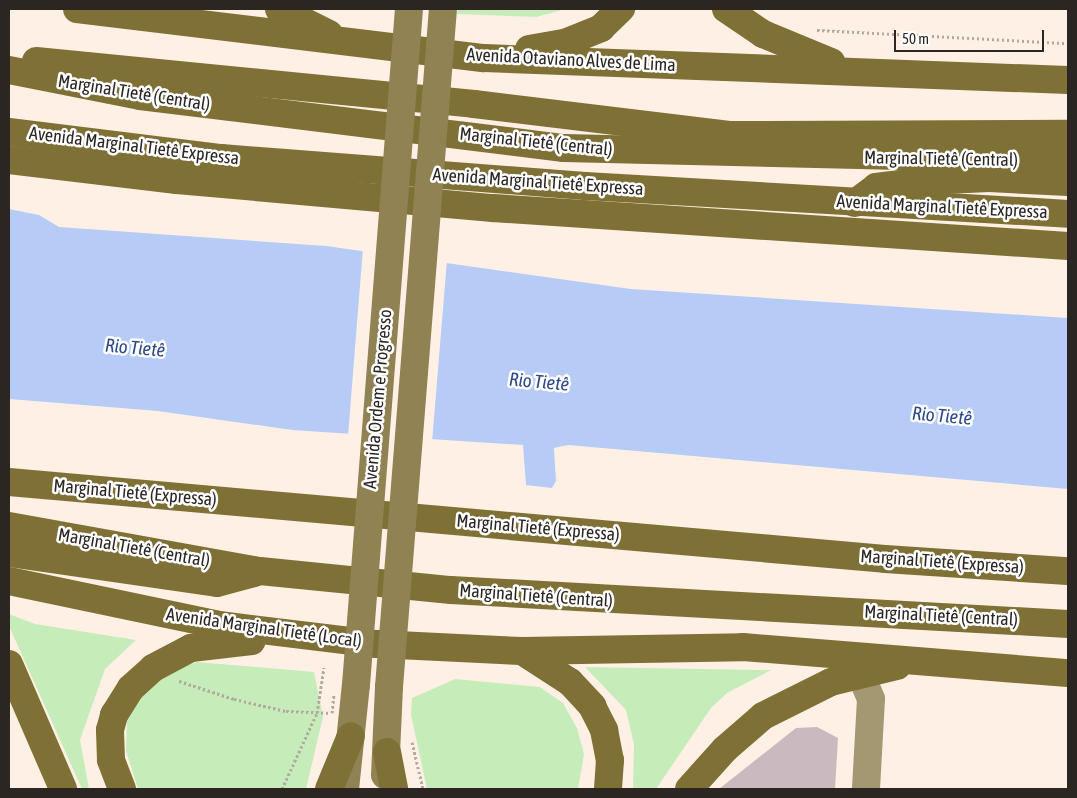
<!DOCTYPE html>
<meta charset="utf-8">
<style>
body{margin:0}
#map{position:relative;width:1077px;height:798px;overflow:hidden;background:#fff0e5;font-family:"Asap Condensed",sans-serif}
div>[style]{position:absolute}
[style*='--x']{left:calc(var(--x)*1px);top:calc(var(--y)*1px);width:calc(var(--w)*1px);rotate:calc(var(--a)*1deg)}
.green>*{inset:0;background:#c6edb9}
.water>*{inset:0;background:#b6ccf7}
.pier>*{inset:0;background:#fff0e5}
.building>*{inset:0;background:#cab9bf}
.path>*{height:3px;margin-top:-1.5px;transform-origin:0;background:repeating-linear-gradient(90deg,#b4a9a0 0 2.5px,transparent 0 5px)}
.secondary>*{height:28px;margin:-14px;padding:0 14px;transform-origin:14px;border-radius:14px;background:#a39871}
.primary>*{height:28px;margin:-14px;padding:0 14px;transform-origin:14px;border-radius:14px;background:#908252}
.highway>*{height:28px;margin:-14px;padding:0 14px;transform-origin:14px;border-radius:14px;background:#7f7035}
.path-bridge>*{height:3px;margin-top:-1.5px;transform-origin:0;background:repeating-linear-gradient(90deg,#b4a9a0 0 2.5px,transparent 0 5px)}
.primary-bridge>*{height:28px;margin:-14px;padding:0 14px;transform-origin:14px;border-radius:14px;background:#908252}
span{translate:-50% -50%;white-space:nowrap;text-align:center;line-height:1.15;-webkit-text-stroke:5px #fff;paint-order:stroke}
.street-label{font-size:18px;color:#2b2622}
.water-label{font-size:19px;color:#2c4a89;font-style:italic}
.frame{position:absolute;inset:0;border:10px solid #2b2622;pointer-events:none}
.scale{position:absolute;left:894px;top:30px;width:150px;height:22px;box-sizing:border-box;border:2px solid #2b2622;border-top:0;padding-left:6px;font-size:15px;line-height:18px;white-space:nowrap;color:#2b2622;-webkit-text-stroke:4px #fff;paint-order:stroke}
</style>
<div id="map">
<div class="green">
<div style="clip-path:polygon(458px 9px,566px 9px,536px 17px,457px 14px)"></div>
<div style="clip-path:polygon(9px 614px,35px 624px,136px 640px,105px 669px,80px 740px,89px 789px,82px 789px,9px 626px)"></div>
<div style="clip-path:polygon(197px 662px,314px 672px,323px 717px,306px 789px,138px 789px,126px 751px,127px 722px,143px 691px,168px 671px)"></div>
<div style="clip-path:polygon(585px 667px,771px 670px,727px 693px,711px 708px,656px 789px,633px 789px,634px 745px,626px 710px)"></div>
<div style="clip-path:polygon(455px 679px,540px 687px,563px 703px,577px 728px,584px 754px,578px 789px,427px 789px,411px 715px,412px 698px)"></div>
</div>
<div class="water">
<div style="clip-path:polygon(9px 209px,39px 215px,59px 227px,326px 246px,631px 289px,1068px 318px,1068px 489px,568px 445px,554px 448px,556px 481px,552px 488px,526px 485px,523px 445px,292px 430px,158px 411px,9px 399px)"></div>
</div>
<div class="pier">
<div style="clip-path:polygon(363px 248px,447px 260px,432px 442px,348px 436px)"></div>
</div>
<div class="building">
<div style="clip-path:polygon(817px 727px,838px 738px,835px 789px,719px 789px,796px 728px)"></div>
</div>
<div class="path">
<div style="--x:817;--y:30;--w:251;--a:3"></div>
<div style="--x:179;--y:681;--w:58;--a:18.1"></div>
<div style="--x:234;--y:699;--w:53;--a:13"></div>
<div style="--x:286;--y:711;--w:45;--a:2.5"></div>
<div style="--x:412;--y:742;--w:48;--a:76.8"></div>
<div style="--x:282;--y:789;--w:84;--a:-65.3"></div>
<div style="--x:317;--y:713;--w:46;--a:-81.2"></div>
</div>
<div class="secondary">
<div style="--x:860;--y:673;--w:28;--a:67"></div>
<div style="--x:871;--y:699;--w:90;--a:93.2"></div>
</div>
<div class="primary">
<div style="--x:385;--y:775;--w:88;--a:-87.4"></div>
<div style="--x:345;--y:789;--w:105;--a:-84"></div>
</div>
<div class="highway">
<div style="--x:77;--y:9;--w:410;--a:6.9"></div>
<div style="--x:484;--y:58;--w:584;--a:2.16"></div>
<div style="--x:279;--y:9;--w:56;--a:26.6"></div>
<div style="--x:726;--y:9;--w:45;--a:34"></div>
<div style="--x:763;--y:34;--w:74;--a:22.4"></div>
<div style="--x:529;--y:49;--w:39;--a:-10"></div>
<div style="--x:567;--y:42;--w:37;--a:-22"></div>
<div style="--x:601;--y:28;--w:28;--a:-44"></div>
<div style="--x:36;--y:61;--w:440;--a:5.6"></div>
<div style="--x:474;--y:104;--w:257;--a:6.9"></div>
<div style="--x:729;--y:135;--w:339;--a:-0.2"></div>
<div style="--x:9;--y:70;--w:134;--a:11.2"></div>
<div style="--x:140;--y:96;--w:427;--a:7"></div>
<div style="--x:564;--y:148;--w:504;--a:1.36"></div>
<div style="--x:9;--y:132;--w:214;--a:7"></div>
<div style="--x:221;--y:158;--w:365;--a:4.4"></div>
<div style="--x:585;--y:186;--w:484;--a:3.3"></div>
<div style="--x:9;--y:160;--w:169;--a:6.8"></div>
<div style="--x:177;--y:180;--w:317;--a:5.1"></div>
<div style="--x:493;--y:208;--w:576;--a:3.78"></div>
<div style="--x:855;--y:203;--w:26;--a:-37"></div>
<div style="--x:876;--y:187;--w:47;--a:-7.3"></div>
<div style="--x:923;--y:181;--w:66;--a:-2.6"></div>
<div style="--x:989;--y:178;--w:79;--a:2.9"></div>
<div style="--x:9;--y:482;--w:879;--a:5.02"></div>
<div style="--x:885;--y:559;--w:183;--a:3.8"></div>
<div style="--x:9;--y:526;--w:255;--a:10.2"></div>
<div style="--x:260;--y:571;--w:192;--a:5.7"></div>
<div style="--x:451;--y:590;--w:618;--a:3.15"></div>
<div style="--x:9;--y:553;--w:210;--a:8.2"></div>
<div style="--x:217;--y:583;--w:38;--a:-15"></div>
<div style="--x:9;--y:581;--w:215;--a:11.8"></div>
<div style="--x:219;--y:625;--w:159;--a:6.9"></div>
<div style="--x:377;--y:644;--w:145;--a:2.8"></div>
<div style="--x:522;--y:651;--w:221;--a:-1"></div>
<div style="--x:743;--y:647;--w:326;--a:4.6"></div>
<div style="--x:522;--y:651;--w:57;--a:32.9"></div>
<div style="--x:570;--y:682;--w:33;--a:47"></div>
<div style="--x:592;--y:706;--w:27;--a:63"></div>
<div style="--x:604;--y:730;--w:31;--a:79"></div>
<div style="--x:610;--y:760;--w:29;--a:94"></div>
<div style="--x:9;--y:664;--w:136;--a:66.6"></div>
<div style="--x:387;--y:752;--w:38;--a:79"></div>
<div style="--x:122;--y:789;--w:31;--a:-111"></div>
<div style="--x:111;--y:760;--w:30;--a:-92"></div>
<div style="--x:110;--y:730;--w:16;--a:-75"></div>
<div style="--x:114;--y:715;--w:32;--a:-58"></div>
<div style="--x:131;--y:688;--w:30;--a:-42"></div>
<div style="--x:153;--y:668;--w:43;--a:-27.8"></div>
<div style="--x:191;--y:648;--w:61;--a:-6.5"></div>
<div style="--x:329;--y:789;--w:57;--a:-67.5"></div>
<div style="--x:689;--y:789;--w:54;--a:-48"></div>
<div style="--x:725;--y:749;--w:50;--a:-41"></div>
<div style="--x:763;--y:716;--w:76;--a:-26.6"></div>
<div style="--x:831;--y:682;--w:68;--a:-13.6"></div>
</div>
<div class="path-bridge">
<div style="--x:332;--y:713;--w:19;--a:-84"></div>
</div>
<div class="primary-bridge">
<div style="--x:356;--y:685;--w:678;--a:-85.52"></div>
<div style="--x:389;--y:687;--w:680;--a:-85.45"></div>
</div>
<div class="street-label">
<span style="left:571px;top:60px;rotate:3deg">Avenida Otaviano Alves de Lima</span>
<span style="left:134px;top:93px;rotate:9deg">Marginal Tietê (Central)</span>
<span style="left:536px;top:142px;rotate:6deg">Marginal Tietê (Central)</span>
<span style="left:134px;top:146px;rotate:7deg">Avenida Marginal Tietê Expressa</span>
<span style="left:941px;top:159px;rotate:1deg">Marginal Tietê (Central)</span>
<span style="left:538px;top:182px;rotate:4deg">Avenida Marginal Tietê Expressa</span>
<span style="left:942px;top:207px;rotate:3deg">Avenida Marginal Tietê Expressa</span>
<span style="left:378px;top:399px;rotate:-85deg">Avenida Ordem e Progresso</span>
<span style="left:135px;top:493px;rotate:5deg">Marginal Tietê (Expressa)</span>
<span style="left:538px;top:528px;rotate:5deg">Marginal Tietê (Expressa)</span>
<span style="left:134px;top:548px;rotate:10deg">Marginal Tietê (Central)</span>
<span style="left:942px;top:562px;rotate:4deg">Marginal Tietê (Expressa)</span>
<span style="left:536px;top:596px;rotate:4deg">Marginal Tietê (Central)</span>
<span style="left:941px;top:616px;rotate:3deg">Marginal Tietê (Central)</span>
<span style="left:264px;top:628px;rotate:8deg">Avenida Marginal Tietê (Local)</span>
</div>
<div class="water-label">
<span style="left:135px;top:348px;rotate:5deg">Rio Tietê</span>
<span style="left:539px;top:382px;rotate:5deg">Rio Tietê</span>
<span style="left:942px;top:416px;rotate:5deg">Rio Tietê</span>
</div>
<div class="frame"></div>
<div class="scale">50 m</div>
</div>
